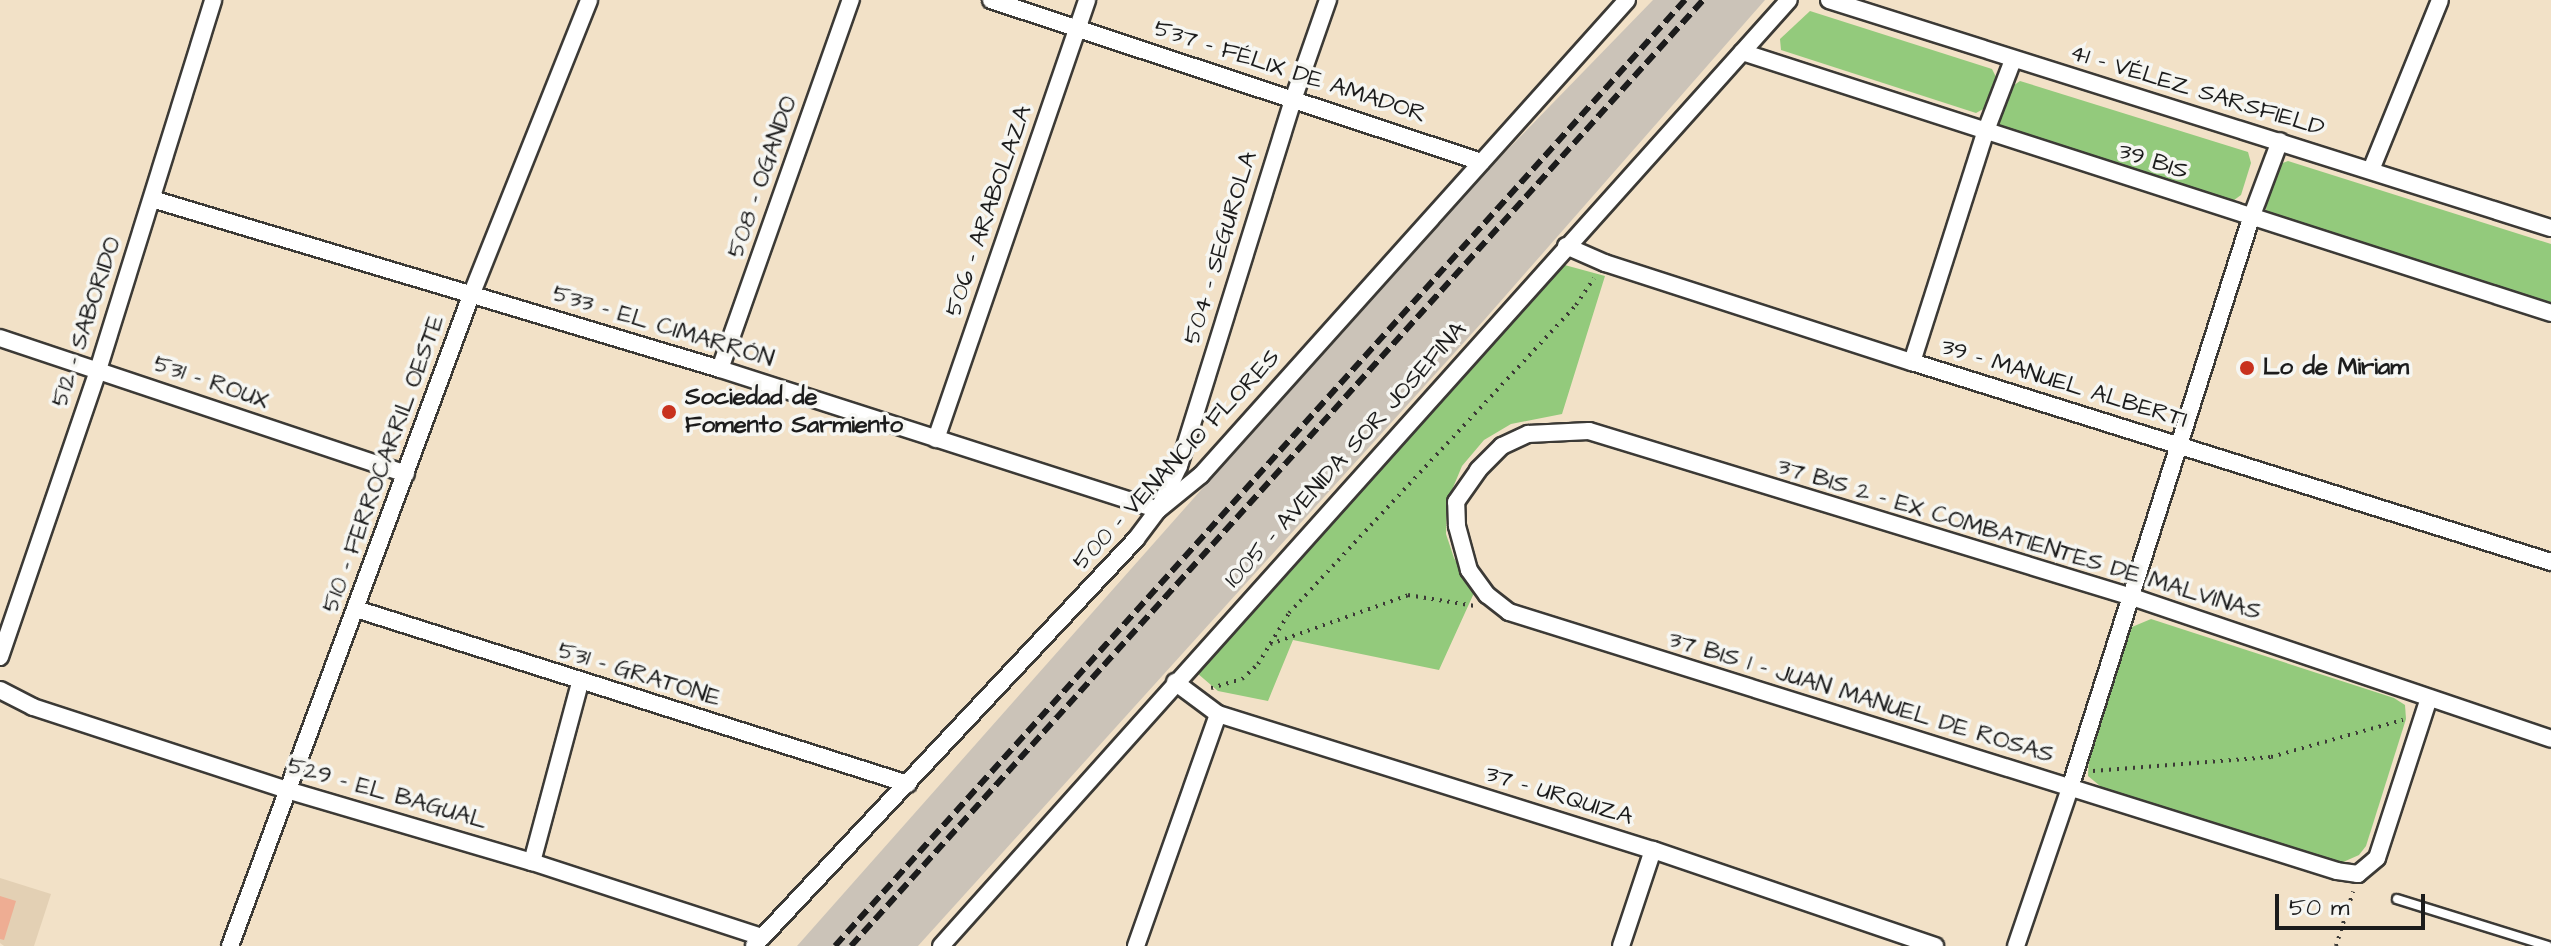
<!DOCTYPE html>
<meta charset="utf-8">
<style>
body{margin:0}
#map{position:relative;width:2551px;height:946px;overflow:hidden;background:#f2e1c7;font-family:"Architects Daughter",sans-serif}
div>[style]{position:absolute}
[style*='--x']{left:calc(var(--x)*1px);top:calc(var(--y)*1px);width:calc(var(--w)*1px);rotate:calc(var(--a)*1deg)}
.built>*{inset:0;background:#e3d0b4}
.industrial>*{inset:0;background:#cbc3b8}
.green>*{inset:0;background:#93ca7c}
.building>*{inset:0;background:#eead93}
.path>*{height:4px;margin-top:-2px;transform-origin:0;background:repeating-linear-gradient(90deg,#3c3a36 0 2px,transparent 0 8px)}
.roads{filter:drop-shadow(2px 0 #3c3a36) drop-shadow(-2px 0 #3c3a36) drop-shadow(0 2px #3c3a36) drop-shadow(0 -2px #3c3a36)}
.lane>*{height:8px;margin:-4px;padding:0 4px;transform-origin:4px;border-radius:4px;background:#fff}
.street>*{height:16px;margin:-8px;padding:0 8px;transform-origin:8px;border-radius:8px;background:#fff}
.rail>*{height:6px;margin-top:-3px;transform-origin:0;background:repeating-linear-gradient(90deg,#1c1c1c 0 12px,transparent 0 18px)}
.dots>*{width:22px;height:22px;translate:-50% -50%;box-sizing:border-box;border:4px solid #f6f6f2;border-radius:50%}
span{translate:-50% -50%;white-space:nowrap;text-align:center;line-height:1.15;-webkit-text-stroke:7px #f6f6f2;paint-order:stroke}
.street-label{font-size:24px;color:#1c1c1c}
.poi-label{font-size:24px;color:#1c1c1c;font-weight:700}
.left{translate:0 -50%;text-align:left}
.scale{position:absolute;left:2275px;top:894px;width:150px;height:36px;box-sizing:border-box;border:4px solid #1c1c1c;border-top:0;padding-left:10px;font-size:24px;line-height:28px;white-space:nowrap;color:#1c1c1c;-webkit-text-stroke:6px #f6f6f2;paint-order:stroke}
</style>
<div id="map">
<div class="built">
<div style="clip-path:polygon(0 878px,51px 894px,34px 946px,4px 946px,0 943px)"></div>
</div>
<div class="industrial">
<div style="clip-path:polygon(1653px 0,1765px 0,1485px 319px,918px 946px,797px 946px,1449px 210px)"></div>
</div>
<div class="green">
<div style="clip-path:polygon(1810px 11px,1992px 69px,1996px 77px,1987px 107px,1976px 113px,1781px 50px,1780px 39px)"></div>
<div style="clip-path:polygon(2020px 81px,2248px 152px,2251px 163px,2241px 195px,2230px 203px,1998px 127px,2010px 88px)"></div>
<div style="clip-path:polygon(2288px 161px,2551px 244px,2551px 305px,2273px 216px,2266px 211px,2267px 195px,2280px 164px)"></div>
<div style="clip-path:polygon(1561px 264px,1605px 276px,1562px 414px,1511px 424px,1484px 440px,1462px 466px,1447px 502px,1446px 534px,1454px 558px,1474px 593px,1439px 670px,1293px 640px,1268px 701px,1218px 691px,1197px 673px)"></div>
<div style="clip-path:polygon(2151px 619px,2394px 698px,2405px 705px,2406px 719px,2366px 846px,2359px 855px,2341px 863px,2105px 790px,2088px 776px,2089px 756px,2128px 638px,2132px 627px)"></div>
</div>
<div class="building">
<div style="clip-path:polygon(0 896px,16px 901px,4px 940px,0 939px)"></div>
</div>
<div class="path">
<div style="--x:1270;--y:644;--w:146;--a:-19.5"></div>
<div style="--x:1408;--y:595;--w:68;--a:9.3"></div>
<div style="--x:1211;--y:688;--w:32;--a:-16"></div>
<div style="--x:1242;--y:679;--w:22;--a:-43"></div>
<div style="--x:1258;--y:664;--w:60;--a:-58.7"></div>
<div style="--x:1289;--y:613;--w:421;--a:-47"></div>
<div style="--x:1576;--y:305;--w:32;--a:-56"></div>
<div style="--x:2093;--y:771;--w:179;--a:-4.5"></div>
<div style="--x:2271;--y:757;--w:137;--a:-15.7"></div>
<div style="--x:2336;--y:946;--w:57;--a:-72.5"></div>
</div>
<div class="roads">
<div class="lane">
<div style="--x:2397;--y:899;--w:158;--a:17.3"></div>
</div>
<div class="street">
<div style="--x:991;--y:0;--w:516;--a:18.29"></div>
<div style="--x:1829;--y:0;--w:757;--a:17.53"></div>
<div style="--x:1742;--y:52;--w:850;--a:17.88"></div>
<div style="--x:2371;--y:170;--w:183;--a:-67.9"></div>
<div style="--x:152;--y:199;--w:593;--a:16.66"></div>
<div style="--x:720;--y:369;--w:460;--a:17.8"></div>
<div style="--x:1158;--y:510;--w:49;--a:-64.5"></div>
<div style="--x:1179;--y:466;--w:387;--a:-72.7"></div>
<div style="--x:1294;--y:97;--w:103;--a:-70.7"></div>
<div style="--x:1566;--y:246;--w:43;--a:23.6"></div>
<div style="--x:1605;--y:263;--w:323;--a:17.9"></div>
<div style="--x:1912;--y:362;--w:670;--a:17.38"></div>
<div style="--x:0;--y:338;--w:428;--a:18.5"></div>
<div style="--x:1912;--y:362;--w:240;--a:-72.3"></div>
<div style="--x:1985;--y:133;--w:78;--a:-69"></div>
<div style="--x:720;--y:369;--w:392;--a:-70.5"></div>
<div style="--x:936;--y:439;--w:464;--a:-71"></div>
<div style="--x:356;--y:609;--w:579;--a:17.59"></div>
<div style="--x:0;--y:657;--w:303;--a:-71.1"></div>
<div style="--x:98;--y:370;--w:387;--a:-72.7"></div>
<div style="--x:1175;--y:682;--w:54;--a:36.7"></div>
<div style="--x:1218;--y:714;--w:456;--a:17.4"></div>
<div style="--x:1653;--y:850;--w:298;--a:18.8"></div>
<div style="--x:0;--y:690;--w:37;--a:27"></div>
<div style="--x:33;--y:707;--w:267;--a:18.1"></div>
<div style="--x:287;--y:790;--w:255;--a:16.4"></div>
<div style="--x:532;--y:862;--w:242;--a:18.1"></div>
<div style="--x:2429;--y:698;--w:168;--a:108"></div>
<div style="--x:2377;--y:858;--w:25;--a:140"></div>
<div style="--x:2358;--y:874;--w:21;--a:-172"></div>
<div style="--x:2337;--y:871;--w:868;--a:-162.63"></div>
<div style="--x:1509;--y:612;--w:28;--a:-142"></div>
<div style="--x:1487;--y:595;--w:31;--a:-126"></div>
<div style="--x:1469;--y:570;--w:46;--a:-105.3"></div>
<div style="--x:1457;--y:526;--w:24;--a:-92"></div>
<div style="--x:1456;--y:502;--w:39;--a:-55"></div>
<div style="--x:1478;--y:470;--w:34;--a:-45"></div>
<div style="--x:1502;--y:446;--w:29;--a:-25"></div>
<div style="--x:1528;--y:434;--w:61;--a:-2.8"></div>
<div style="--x:1589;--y:431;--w:568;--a:17"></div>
<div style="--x:2132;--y:597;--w:442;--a:18.7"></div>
<div style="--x:532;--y:862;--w:185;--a:-75"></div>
<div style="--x:230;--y:946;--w:696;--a:-69.67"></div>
<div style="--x:472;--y:293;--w:315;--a:-68.2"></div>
<div style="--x:754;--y:946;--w:558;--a:-46.81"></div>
<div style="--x:1136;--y:539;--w:36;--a:-53"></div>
<div style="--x:1158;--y:510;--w:55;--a:-39.1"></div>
<div style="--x:1201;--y:475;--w:638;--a:-48.11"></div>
<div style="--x:941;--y:946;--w:1270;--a:-48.13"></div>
<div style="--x:1136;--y:946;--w:246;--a:-70.5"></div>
<div style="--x:1621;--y:946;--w:101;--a:-71.6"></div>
<div style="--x:2016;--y:946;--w:167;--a:-71.1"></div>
<div style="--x:2070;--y:788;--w:598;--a:-72.38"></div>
<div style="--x:2251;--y:218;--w:82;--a:-69.4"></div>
</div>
</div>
<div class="rail">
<div style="--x:835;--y:946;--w:1272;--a:-48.06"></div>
<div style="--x:851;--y:946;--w:1273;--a:-47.99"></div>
</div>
<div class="dots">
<div style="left:2247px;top:368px;background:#c8321e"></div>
<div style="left:669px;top:412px;background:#c8321e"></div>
</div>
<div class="street-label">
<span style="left:1290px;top:72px;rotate:18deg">537 - FÉLIX DE AMADOR</span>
<span style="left:2197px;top:91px;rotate:17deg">41 - VÉLEZ SARSFIELD</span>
<span style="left:2153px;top:162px;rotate:18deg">39 BIS</span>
<span style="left:763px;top:177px;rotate:-71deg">508 - OGANDO</span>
<span style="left:989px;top:211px;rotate:-71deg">506 - ARABOLAZA</span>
<span style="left:1221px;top:248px;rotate:-73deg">504 - SEGUROLA</span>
<span style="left:87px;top:322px;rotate:-72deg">512 - SABORIDO</span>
<span style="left:663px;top:327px;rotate:17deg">533 - EL CIMARRÓN</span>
<span style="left:211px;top:383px;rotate:19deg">531 - ROUX</span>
<span style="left:2064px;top:384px;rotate:17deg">39 - MANUEL ALBERTI</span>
<span style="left:1346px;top:455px;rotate:-48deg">1005 - AVENIDA SOR JOSEFINA</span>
<span style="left:1177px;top:460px;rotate:-47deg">500 - VENANCIO FLORES</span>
<span style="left:384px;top:464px;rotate:-70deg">510 - FERROCARRIL OESTE</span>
<span style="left:2019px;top:540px;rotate:17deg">37 BIS 2 - EX COMBATIENTES DE MALVINAS</span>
<span style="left:639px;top:675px;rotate:17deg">531 - GRATONE</span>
<span style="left:1861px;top:698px;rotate:17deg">37 BIS 1 - JUAN MANUEL DE ROSAS</span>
<span style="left:387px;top:794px;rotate:16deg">529 - EL BAGUAL</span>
<span style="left:1559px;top:796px;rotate:17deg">37 - URQUIZA</span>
</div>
<div class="poi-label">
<span class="left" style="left:2263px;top:368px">Lo de Miriam</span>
<span class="left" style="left:685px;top:412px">Sociedad de<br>Fomento Sarmiento</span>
</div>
<div class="scale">50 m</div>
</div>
